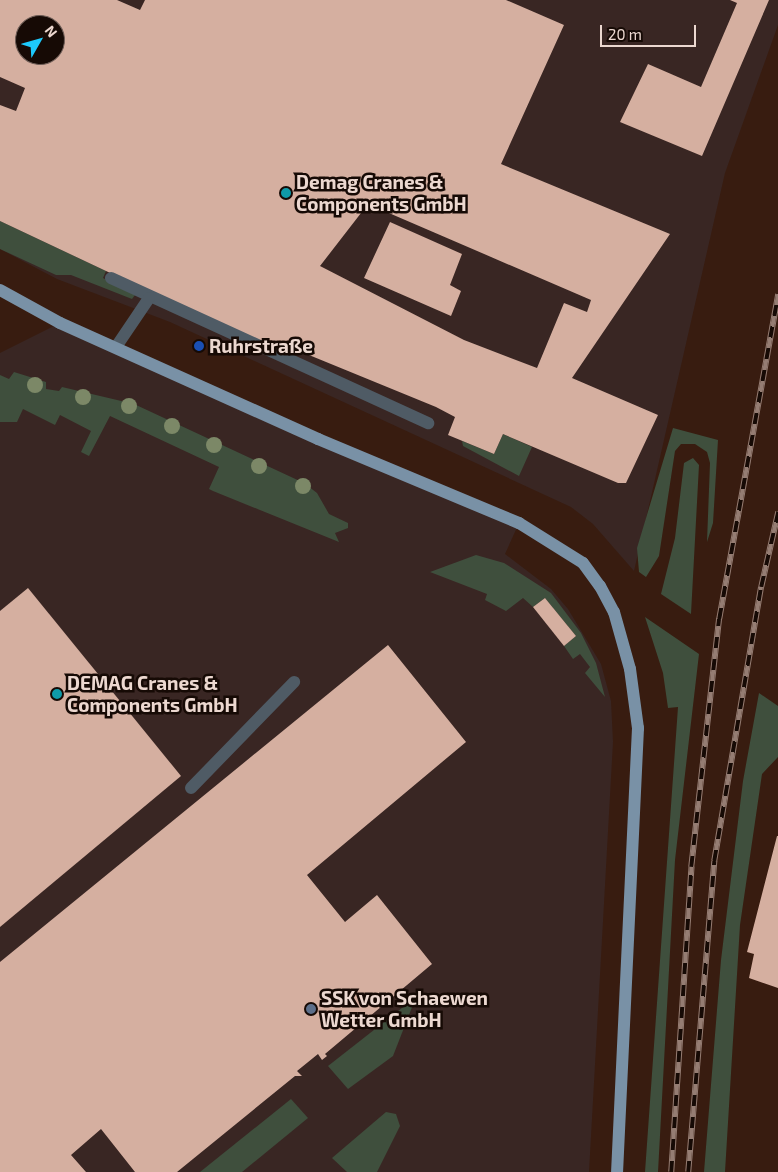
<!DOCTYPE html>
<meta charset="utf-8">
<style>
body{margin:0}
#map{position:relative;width:778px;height:1172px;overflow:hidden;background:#381c10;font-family:"Exo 2",sans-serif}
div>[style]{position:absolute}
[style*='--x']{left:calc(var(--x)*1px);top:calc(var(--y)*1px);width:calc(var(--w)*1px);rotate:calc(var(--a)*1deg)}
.industrial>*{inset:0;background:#392623}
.green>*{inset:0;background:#3f4f3d}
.building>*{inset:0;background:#d5afa0}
.minor>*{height:12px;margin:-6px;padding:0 6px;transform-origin:6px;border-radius:6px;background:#4f5b65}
.major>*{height:12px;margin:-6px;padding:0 6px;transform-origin:6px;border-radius:6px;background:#7991a6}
.rail>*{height:5.5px;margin-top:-2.75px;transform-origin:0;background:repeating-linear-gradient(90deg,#160a05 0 11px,#957d73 0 22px);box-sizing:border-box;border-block:1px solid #957d73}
.trees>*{width:16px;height:16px;margin:-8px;border-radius:50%;background:#7c8867}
.dots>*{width:14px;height:14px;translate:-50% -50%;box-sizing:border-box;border:2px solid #160a05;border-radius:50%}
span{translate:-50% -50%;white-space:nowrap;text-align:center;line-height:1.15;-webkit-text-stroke:5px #160a05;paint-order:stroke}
.poi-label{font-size:19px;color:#ecd8d0;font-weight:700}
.left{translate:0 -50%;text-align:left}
.north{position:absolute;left:15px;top:15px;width:50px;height:50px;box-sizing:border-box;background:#160a05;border:1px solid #6c5c56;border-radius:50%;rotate:52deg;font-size:14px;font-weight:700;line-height:20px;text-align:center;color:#ecd8d0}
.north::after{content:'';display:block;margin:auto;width:18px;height:22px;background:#1dc9fc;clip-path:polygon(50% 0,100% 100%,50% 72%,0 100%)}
.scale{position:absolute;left:600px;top:25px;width:96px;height:22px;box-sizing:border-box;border:2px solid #ecd8d0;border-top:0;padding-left:6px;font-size:15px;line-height:18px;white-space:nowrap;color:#ecd8d0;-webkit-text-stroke:4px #160a05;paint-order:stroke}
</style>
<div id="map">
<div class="industrial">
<div style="clip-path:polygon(evenodd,0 0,778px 0,778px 25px,725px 173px,634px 571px,593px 524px,571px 507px,170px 322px,57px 279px,0 249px,0 0,25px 25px,55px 25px,55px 55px,25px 55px,25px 25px)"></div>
<div style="clip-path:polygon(60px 323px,519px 523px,505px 554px,551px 589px,568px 609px,601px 664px,611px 701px,613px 742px,589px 1172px,0 1172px,0 353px)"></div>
</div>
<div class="green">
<div style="clip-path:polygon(0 221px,106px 271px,103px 278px,135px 295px,132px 299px,71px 275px,56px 275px,0 249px)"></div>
<div style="clip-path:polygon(14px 372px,46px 382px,46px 389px,59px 391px,62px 387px,134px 404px,304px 483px,317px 493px,329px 514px,348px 523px,348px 528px,335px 533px,339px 542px,213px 491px,209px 489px,219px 467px,110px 416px,89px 456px,81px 452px,91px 431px,60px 415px,55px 425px,23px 409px,17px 422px,0 422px,0 375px,9px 379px)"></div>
<div style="clip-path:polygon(673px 428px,718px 440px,713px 523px,707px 542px,710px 463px,707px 452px,695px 444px,681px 444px,675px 451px,659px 556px,646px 577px,639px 572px,637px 548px)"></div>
<div style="clip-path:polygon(503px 434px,532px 447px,519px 476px,463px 446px,462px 441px,494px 454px)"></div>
<div style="clip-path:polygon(693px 458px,699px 465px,691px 614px,661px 594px,675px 538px,684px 463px)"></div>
<div style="clip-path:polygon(476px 555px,504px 563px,551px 593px,581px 633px,596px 663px,605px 697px,585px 673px,590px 667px,580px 654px,573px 659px,564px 646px,576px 636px,545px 598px,533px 607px,523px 598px,506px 611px,485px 600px,487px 594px,430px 572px)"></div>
<div style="clip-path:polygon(645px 617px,699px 654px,675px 860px,658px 1172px,645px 1172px,678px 707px,668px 708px,663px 673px)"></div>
<div style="clip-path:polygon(759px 693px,778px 706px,778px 757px,762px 774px,740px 925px,725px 1172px,704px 1172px,721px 960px,743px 781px)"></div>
<div style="clip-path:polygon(416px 997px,393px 1056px,348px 1089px,328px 1066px)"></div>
<div style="clip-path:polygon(291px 1099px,308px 1118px,242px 1172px,200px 1172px)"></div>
<div style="clip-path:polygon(386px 1112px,396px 1114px,400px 1126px,377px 1172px,347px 1172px,332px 1158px)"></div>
</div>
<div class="building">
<div style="clip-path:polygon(evenodd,0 0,117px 0,140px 10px,145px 0,506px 0,564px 25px,501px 164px,670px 234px,572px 378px,658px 415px,626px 483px,618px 483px,503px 434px,494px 454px,448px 435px,455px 417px,436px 407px,287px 346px,282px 354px,0 221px,0 105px,16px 111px,25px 88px,0 77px,0 0,25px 25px,55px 25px,55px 55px,25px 55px,25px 25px,0 0,368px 204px,591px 300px,587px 312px,564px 303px,537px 368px,464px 340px,320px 266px,368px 204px)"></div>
<div style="clip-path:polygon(730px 0,769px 0,702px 156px,620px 122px,648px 64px,701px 87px,737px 3px)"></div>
<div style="clip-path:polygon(390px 222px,462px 254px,450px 285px,461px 291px,451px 316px,364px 278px)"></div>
<div style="clip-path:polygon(28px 588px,181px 776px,0 927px,0 611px)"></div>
<div style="clip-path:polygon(545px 598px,576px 636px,564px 646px,533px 607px)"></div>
<div style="clip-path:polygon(388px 645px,466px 742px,307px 875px,345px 922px,377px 895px,432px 964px,325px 1054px,327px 1056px,322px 1060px,318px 1054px,297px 1071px,302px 1076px,295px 1076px,177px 1172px,135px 1172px,101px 1129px,71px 1155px,86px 1172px,0 1172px,0 962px)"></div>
<div style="clip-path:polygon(777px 836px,778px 836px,778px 988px,749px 978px,754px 954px,747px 952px)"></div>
</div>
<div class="minor">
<div style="--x:111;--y:278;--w:349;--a:24.6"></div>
<div style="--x:116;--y:347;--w:59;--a:-56"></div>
<div style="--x:191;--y:788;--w:148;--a:-45.8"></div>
</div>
<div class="major">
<div style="--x:0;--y:290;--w:68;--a:28.8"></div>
<div style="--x:60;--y:323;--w:283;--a:24.2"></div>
<div style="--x:318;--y:439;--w:218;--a:22.7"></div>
<div style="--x:519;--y:523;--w:75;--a:32"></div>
<div style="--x:583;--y:563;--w:29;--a:54"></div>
<div style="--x:600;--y:586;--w:30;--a:62"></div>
<div style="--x:614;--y:612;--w:59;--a:74.3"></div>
<div style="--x:630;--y:669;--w:60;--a:82.3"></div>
<div style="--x:638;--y:728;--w:444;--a:92.7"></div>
</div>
<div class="rail">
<div style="--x:671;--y:1172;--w:306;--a:-86.2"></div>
<div style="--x:691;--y:867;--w:250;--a:-83.6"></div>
<div style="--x:719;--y:619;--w:330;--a:-79.7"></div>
<div style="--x:688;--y:1172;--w:312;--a:-85.2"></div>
<div style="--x:714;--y:861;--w:278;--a:-80.3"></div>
<div style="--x:761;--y:587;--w:77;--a:-77.2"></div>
</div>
<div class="trees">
<div style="left:35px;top:385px"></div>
<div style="left:83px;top:397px"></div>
<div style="left:129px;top:406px"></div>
<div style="left:172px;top:426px"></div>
<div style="left:214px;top:445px"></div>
<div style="left:259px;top:466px"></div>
<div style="left:303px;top:486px"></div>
</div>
<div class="dots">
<div style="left:286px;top:193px;background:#0f9aa8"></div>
<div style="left:199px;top:346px;background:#1a4fb4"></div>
<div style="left:57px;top:694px;background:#0f9aa8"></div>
<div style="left:311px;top:1009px;background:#5c6f8a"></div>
</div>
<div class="poi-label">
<span class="left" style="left:296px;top:193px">Demag Cranes &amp;<br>Components GmbH</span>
<span class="left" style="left:209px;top:346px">Ruhrstraße</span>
<span class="left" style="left:67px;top:694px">DEMAG Cranes &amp;<br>Components GmbH</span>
<span class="left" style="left:321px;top:1009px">SSK von Schaewen<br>Wetter GmbH</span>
</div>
<div class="north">N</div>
<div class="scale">20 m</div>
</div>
